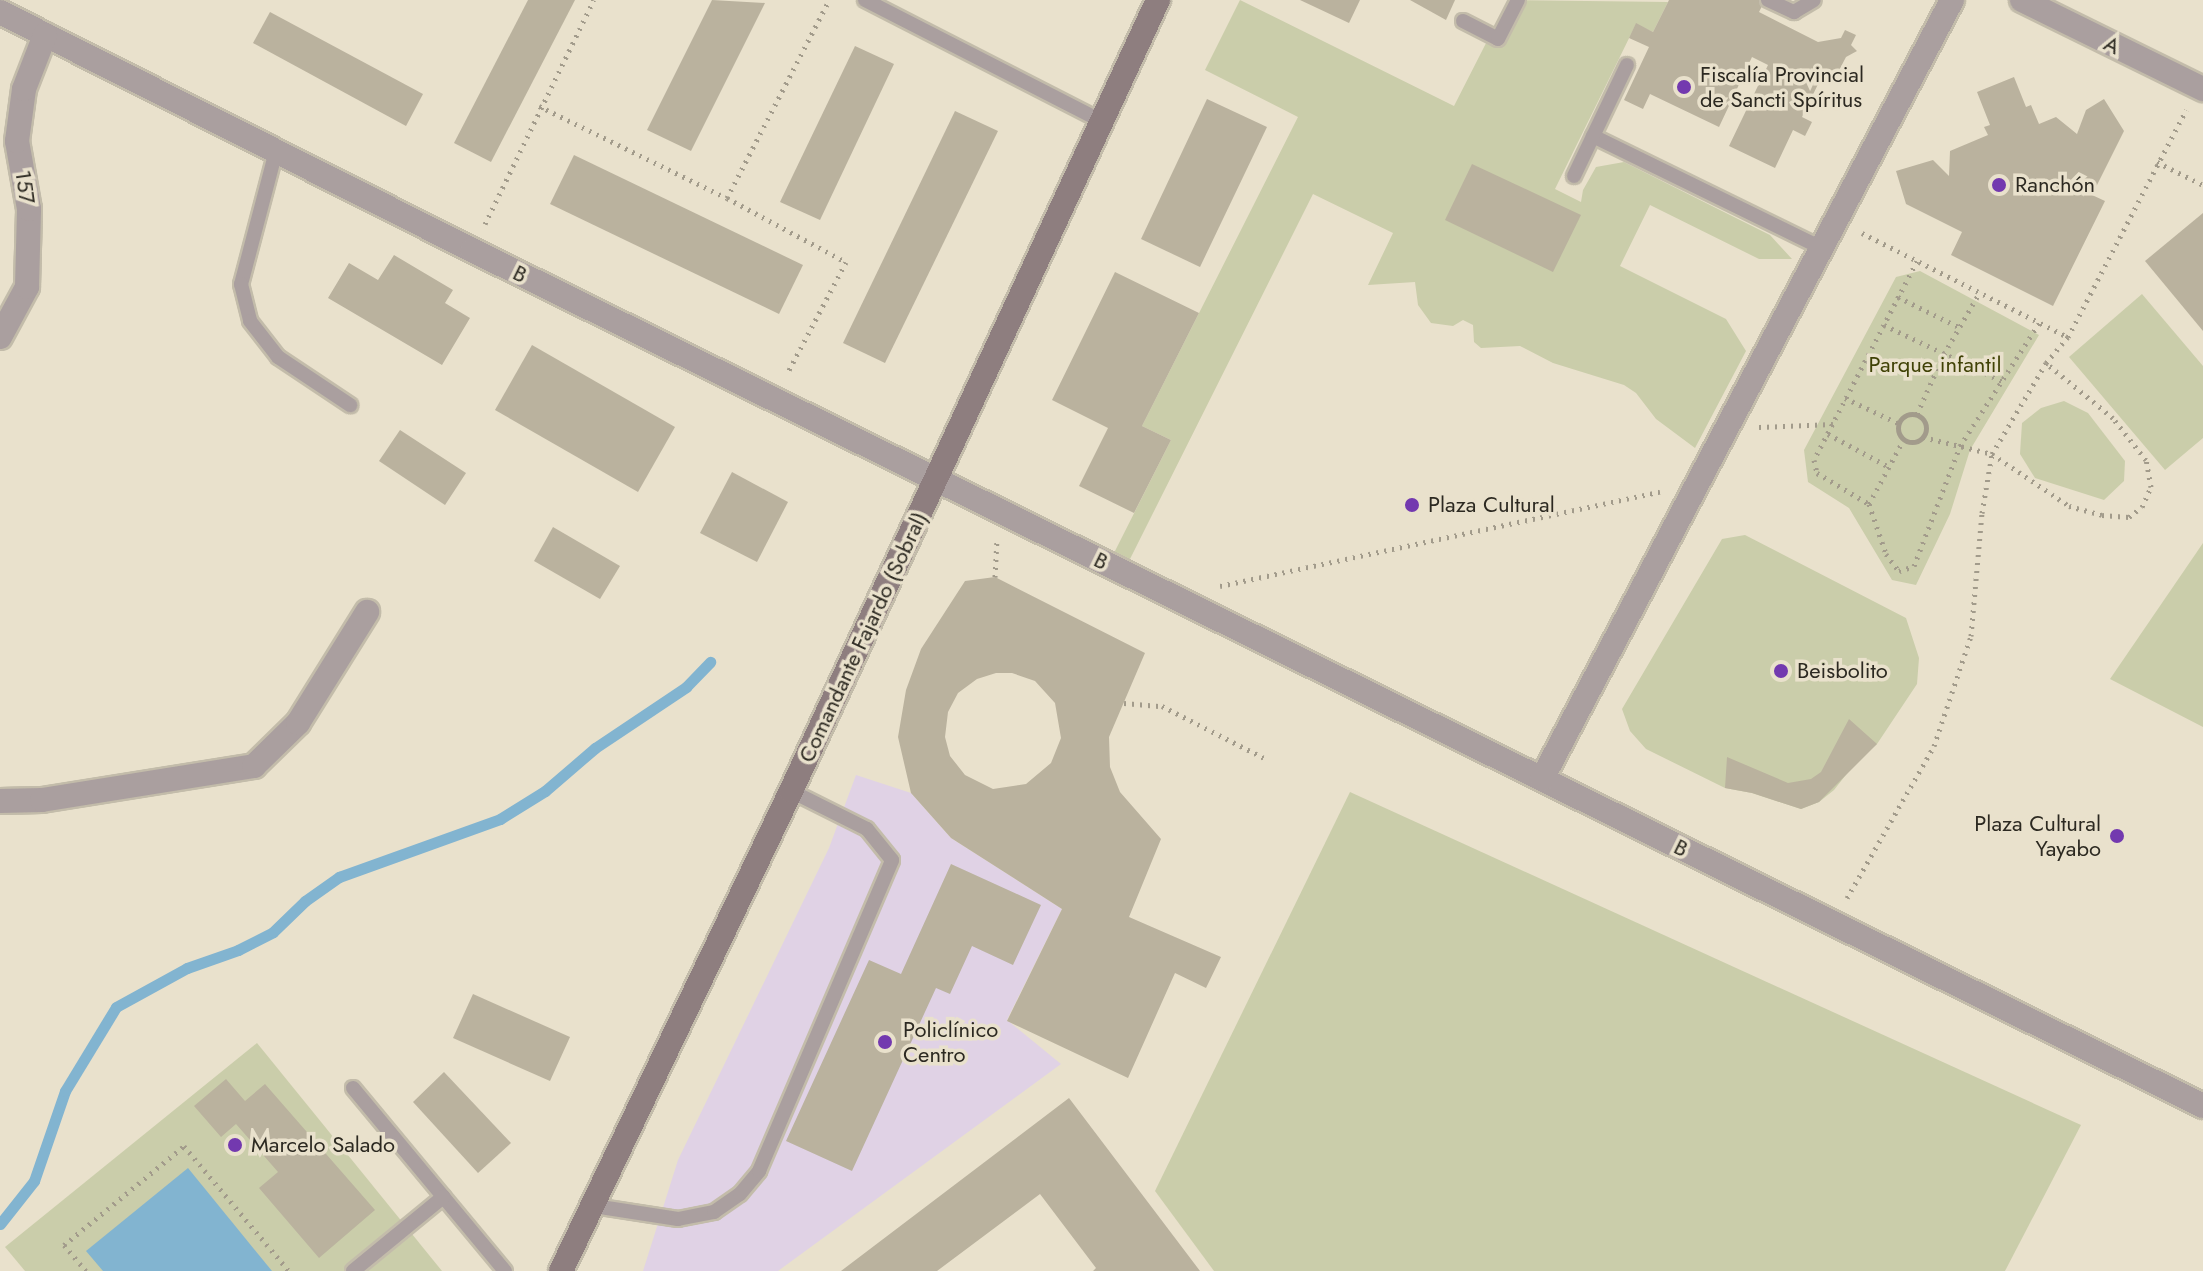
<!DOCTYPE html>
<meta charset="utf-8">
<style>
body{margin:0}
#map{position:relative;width:2203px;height:1271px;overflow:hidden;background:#e9e1cc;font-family:Jost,sans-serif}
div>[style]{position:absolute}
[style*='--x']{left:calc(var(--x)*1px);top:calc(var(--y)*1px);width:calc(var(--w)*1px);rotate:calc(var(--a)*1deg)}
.medical>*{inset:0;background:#e0d2e5}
.green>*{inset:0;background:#cacdaa}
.water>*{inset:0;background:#82b4d0}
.stream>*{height:11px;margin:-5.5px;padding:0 5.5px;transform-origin:5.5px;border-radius:5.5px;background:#82b4d0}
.building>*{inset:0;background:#bab29e}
.path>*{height:5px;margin-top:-2.5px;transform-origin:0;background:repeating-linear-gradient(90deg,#a29b8b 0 2px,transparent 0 8px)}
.path>.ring{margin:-2.5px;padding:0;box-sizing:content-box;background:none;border:5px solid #a29b8b;border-radius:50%}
.roads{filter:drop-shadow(2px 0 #c3bcaa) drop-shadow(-2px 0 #c3bcaa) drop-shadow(0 2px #c3bcaa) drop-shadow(0 -2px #c3bcaa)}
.lane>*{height:14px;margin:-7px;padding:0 7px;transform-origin:7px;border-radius:7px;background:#aa9f9f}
.street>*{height:24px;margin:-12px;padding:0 12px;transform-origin:12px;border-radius:12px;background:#aa9f9f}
.secondary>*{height:24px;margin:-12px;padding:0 12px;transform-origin:12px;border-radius:12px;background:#8e7e7f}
.dots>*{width:22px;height:22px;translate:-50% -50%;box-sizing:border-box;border:4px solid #e9e1cc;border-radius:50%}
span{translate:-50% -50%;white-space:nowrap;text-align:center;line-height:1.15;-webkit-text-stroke:7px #e9e1cc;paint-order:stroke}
.street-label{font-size:22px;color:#2c2921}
.poi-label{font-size:22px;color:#2c2921}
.left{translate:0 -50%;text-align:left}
.right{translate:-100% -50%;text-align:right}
.park-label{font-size:22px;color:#404206}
</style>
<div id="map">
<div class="medical">
<div style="clip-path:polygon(856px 775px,911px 793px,951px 838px,1062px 909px,1007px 1020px,1061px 1064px,778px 1271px,643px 1271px,678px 1160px,829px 848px)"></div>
</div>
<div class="green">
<div style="clip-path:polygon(1240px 0,1454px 106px,1508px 0,1668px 2px,1653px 32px,1636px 24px,1555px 189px,1581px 202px,1583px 190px,1596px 167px,1624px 162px,1770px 235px,1792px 259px,1759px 259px,1650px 205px,1620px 266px,1726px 319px,1746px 351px,1695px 448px,1656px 419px,1636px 393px,1624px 385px,1553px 363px,1520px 346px,1481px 348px,1474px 342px,1473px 325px,1463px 320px,1453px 326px,1431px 323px,1418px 305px,1415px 282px,1368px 285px,1393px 233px,1313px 194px,1129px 561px,1114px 553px,1171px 440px,1142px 426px,1298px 117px,1205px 70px)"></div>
<div style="clip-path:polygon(1920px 271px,2039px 335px,1970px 450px,1950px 514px,1916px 585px,1892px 580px,1849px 508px,1808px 482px,1804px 450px,1896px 277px)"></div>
<div style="clip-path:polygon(2142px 294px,2203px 366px,2203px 438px,2165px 470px,2069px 357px)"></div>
<div style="clip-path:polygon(2064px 401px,2088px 413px,2125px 461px,2124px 481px,2104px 500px,2035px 478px,2020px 454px,2022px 423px,2041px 408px)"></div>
<div style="clip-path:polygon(1745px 535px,1906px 618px,1919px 658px,1917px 684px,1877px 744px,1856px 762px,1834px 790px,1819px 802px,1801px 809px,1752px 793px,1725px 788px,1646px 749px,1630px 731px,1622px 709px,1722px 539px)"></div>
<div style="clip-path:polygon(2203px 543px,2203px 727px,2110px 679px)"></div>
<div style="clip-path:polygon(1350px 792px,2081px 1125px,2005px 1271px,1214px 1271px,1155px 1191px)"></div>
<div style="clip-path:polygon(257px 1043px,442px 1271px,25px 1271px,5px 1247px)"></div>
</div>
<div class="water">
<div style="clip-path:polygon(188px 1168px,272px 1271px,103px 1271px,86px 1251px)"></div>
</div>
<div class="stream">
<div style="--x:0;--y:1224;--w:55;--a:-51.7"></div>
<div style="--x:34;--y:1181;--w:95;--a:-71"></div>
<div style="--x:65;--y:1091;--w:98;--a:-58.7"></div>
<div style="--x:116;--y:1007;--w:81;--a:-28.8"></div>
<div style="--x:187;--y:968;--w:54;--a:-19.4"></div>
<div style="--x:238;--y:950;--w:39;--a:-27"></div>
<div style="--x:273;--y:932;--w:45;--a:-44.1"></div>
<div style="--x:305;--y:901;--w:42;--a:-35.2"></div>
<div style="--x:339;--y:877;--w:171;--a:-19.8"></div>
<div style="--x:500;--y:819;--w:53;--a:-31.9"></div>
<div style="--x:545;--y:791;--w:66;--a:-40.7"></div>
<div style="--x:595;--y:748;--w:110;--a:-33.8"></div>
<div style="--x:686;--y:687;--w:35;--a:-46"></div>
</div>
<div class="building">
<div style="clip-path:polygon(528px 0,575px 0,491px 162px,454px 143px)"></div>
<div style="clip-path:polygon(712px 0,765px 3px,691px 151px,647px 130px)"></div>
<div style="clip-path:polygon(1300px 0,1360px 0,1349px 23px)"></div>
<div style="clip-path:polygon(1410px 0,1455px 0,1446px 20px)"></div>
<div style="clip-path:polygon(1669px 0,1765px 0,1759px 12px,1818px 42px,1841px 38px,1845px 30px,1856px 35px,1851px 45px,1857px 51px,1846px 57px,1834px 80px,1823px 74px,1802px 117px,1812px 122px,1805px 136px,1793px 130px,1775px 168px,1729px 146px,1768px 65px,1752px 57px,1719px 127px,1650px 94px,1643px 109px,1624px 100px,1649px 47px,1629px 38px,1636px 23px,1653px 32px)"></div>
<div style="clip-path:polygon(270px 12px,423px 94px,406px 126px,253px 43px)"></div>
<div style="clip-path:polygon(855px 46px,894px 64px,820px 220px,780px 202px)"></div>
<div style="clip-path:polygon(2014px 77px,2026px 107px,2031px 105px,2039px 124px,2056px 117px,2077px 134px,2086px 110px,2104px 99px,2124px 131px,2092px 195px,2105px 201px,2053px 306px,1951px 255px,1962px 232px,1906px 204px,1896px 171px,1933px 160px,1949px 176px,1950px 151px,1988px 135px,1984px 127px,1990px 125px,1977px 92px)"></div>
<div style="clip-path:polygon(1207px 99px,1267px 127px,1200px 267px,1141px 239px)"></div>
<div style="clip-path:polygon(955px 111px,998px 131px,885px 363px,843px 343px)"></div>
<div style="clip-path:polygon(574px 155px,803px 265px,779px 314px,550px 204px)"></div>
<div style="clip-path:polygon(1472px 164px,1581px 215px,1553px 272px,1445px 220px)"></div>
<div style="clip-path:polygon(2203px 213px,2203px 331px,2145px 261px)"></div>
<div style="clip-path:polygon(394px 255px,453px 290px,445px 303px,470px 318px,442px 365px,328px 298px,349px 263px,378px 280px)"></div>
<div style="clip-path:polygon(1115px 272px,1199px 313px,1142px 426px,1171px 440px,1134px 513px,1079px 486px,1108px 428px,1052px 400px)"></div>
<div style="clip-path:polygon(532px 345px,675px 427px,638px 492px,495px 410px)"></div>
<div style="clip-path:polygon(400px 430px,466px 473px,445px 505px,379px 461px)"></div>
<div style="clip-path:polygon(732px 472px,788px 502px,757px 562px,700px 533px)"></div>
<div style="clip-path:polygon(553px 527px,620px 566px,600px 599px,534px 561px)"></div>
<div style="clip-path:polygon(evenodd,995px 577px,1145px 653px,1109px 737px,1110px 767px,1120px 792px,1161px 839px,1129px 917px,1221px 957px,1206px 988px,1175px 973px,1128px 1078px,1007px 1021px,1062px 909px,951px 838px,911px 793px,898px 737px,906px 690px,921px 649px,965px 581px,995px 577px,996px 673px,1012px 673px,1035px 681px,1055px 703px,1061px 738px,1051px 763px,1026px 784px,993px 789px,965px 775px,950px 756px,945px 737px,948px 712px,958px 693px,977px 679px,996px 673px)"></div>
<div style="clip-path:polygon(1849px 719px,1877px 744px,1819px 802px,1801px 809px,1752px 793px,1725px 788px,1727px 757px,1788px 783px,1811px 779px,1821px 772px)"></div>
<div style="clip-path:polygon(951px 864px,1041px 905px,1013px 965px,972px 946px,950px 994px,936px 988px,852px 1171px,786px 1141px,869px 960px,901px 974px)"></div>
<div style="clip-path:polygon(473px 994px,570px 1037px,550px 1081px,453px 1038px)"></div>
<div style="clip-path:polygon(444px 1072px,511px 1143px,478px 1173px,413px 1102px)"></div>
<div style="clip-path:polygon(226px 1079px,245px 1101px,265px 1084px,375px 1210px,319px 1258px,259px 1188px,278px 1172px,236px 1124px,221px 1137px,194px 1106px)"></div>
<div style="clip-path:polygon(1069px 1098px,1200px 1271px,1093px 1271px,1096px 1268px,1040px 1194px,937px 1271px,841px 1271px)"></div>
</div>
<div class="path">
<div style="--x:539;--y:106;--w:209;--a:26.1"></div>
<div style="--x:727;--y:198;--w:135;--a:28.3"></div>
<div style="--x:846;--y:262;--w:127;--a:117.8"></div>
<div style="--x:2157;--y:162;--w:51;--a:26.6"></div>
<div style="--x:727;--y:198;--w:223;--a:-62.7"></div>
<div style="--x:485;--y:224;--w:249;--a:-64.1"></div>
<div style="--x:1862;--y:233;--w:231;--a:26.8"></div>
<div style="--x:1917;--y:261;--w:224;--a:117.4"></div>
<div style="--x:1814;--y:460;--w:13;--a:77"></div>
<div style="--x:1817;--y:473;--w:61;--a:30.8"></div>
<div style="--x:1869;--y:504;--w:53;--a:71.2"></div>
<div style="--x:1886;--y:554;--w:21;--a:53"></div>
<div style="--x:1899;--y:571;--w:16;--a:-18"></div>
<div style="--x:1914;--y:566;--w:129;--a:-69"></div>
<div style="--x:1960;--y:446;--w:148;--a:-57.2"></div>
<div style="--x:1898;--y:297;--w:70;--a:26.2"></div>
<div style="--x:1884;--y:325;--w:131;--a:25.4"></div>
<div style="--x:1845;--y:398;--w:59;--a:25.3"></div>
<div class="ring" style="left:1898px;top:414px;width:23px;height:23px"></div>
<div style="--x:1917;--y:414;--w:66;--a:-65.8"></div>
<div style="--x:1944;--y:354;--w:72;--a:-59.9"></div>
<div style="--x:1759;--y:427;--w:74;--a:-2.3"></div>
<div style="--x:1828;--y:434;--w:69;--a:28.4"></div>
<div style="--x:1923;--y:437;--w:71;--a:13.8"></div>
<div style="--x:1992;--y:454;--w:93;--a:34"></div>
<div style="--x:2069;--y:506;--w:34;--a:15"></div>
<div style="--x:2102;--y:515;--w:27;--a:4"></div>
<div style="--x:2129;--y:517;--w:16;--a:-38"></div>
<div style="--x:2142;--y:507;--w:22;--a:-66"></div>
<div style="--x:2151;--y:487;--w:27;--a:-100"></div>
<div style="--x:2146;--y:460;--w:53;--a:-128.2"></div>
<div style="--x:2113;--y:418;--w:87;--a:-140.6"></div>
<div style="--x:1869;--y:504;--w:74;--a:-61.7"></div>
<div style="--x:995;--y:577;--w:37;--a:-87"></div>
<div style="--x:1220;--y:586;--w:450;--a:-12.1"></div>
<div style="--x:1124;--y:703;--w:38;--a:5"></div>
<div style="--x:1162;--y:706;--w:114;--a:27"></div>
<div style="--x:1847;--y:898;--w:175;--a:-60.2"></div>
<div style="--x:1934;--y:746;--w:116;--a:-71.4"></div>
<div style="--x:1971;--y:636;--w:123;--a:-84.9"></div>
<div style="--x:1982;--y:513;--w:60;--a:-80.4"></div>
<div style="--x:1992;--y:454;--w:106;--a:-59.3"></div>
<div style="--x:2046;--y:363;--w:34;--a:-50"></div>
<div style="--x:2068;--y:337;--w:256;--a:-62.5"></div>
<div style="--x:86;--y:1271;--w:34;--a:-130"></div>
<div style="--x:64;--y:1245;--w:156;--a:-39.5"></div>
<div style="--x:184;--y:1146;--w:163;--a:50"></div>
</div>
<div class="roads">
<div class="lane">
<div style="--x:865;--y:0;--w:265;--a:27.1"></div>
<div style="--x:1768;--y:0;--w:29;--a:25"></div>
<div style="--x:1794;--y:12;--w:23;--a:-31"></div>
<div style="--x:1463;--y:21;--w:39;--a:27"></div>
<div style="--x:1498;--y:39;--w:44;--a:-62.9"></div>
<div style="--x:1593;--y:136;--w:255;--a:26.1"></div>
<div style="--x:276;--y:151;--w:138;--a:104.7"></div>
<div style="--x:241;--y:284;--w:38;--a:76"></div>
<div style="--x:250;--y:321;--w:46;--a:52.1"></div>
<div style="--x:278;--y:357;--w:87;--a:33.7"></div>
<div style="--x:1574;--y:176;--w:123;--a:-64.5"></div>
<div style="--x:353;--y:1088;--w:238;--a:50.3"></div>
<div style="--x:594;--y:1206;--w:85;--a:8.8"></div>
<div style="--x:678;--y:1219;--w:37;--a:-11"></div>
<div style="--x:714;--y:1212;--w:32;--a:-35"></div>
<div style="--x:740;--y:1194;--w:30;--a:-50"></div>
<div style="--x:759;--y:1171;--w:338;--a:-66.8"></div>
<div style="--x:892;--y:860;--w:40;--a:-129"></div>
<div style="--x:867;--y:829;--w:85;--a:-153.4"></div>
<div style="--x:353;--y:1271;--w:117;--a:-39.4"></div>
</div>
<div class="street">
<div style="--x:2022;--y:0;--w:202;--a:26.2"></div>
<div style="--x:0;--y:12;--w:529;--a:26.76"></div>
<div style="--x:472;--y:250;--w:1931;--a:26.31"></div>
<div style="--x:0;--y:337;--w:57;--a:-61.6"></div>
<div style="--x:27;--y:287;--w:78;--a:-88.5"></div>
<div style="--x:29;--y:209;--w:69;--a:-100"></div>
<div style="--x:17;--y:141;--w:52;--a:-82.3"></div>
<div style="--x:24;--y:89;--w:58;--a:-68.7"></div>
<div style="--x:1542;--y:779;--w:880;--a:-62.24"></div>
<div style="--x:0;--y:801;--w:42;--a:-1.4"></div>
<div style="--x:42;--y:800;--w:215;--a:-9.1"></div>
<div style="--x:254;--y:766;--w:62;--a:-44.3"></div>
<div style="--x:298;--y:723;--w:131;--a:-58.1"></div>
</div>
<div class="secondary">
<div style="--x:561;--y:1271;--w:532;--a:-64.4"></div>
<div style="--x:791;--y:791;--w:872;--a:-65.11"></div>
</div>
</div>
<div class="dots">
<div style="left:1684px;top:87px;background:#7339af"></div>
<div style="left:1999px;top:185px;background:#7339af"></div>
<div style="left:1412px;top:505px;background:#7339af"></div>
<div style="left:1781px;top:671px;background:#7339af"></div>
<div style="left:2117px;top:836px;background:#7339af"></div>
<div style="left:885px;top:1042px;background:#7339af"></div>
<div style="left:235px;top:1145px;background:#7339af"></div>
</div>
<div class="street-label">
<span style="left:2112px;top:45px;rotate:26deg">A</span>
<span style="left:25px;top:187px;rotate:82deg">157</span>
<span style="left:520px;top:274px;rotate:26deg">B</span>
<span style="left:1101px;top:561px;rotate:26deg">B</span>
<span style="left:863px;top:637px;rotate:-65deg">Comandante Fajardo (Sobral)</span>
<span style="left:1681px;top:848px;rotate:26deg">B</span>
</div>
<div class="poi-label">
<span class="left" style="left:1700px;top:87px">Fiscalía Provincial<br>de Sancti Spíritus</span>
<span class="left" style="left:2015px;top:185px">Ranchón</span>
<span class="left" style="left:1428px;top:505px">Plaza Cultural</span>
<span class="left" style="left:1797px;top:671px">Beisbolito</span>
<span class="right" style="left:2101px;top:836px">Plaza Cultural<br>Yayabo</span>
<span class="left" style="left:903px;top:1042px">Policlínico<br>Centro</span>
<span class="left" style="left:251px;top:1145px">Marcelo Salado</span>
</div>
<div class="park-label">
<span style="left:1935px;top:365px">Parque infantil</span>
</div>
</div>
